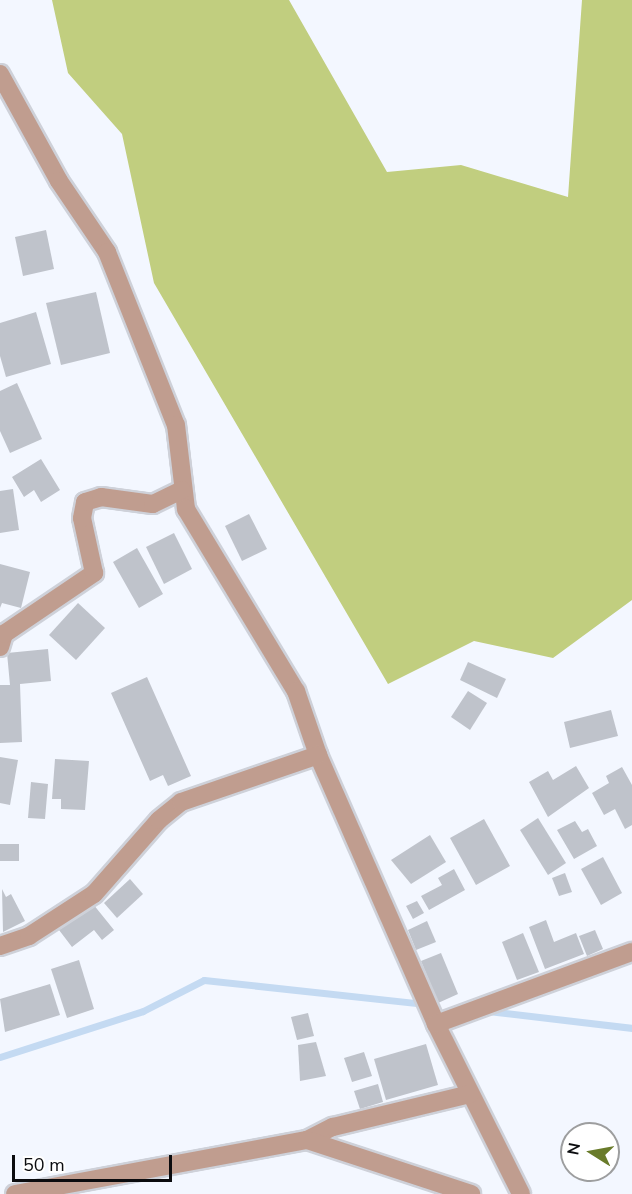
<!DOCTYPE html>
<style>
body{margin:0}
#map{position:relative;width:632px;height:1194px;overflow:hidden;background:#f3f7ff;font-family:"Nunito Sans",sans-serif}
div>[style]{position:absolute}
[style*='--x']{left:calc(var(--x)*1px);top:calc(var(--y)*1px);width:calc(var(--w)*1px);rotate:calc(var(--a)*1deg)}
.forest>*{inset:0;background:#c1ce7f}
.stream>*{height:7px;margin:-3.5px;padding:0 3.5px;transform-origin:3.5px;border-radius:3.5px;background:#c4daf2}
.building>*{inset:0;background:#bfc3cb}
.roads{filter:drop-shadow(2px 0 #ced1d9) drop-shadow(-2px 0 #ced1d9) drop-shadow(0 2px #ced1d9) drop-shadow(0 -2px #ced1d9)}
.street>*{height:18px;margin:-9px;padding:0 9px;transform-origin:9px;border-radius:9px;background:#c09d8f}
span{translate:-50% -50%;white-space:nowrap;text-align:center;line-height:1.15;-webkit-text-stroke:4.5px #fff;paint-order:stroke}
.north{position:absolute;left:560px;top:1122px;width:60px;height:60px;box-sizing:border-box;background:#fff;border:2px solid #9d9e9f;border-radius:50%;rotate:281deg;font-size:16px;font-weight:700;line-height:24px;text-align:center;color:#0b0c0f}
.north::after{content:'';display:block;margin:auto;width:21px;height:27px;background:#697b2a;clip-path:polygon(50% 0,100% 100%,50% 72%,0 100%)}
.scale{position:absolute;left:12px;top:1155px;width:160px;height:27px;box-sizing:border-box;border:3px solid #0b0c0f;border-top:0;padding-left:8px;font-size:18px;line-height:21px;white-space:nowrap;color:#0b0c0f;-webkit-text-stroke:4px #fff;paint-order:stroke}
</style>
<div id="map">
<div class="forest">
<div style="clip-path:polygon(52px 0,289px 0,387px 172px,461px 165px,568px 197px,582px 0,632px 0,632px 600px,553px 658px,474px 641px,388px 684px,154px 283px,122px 134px,68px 73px)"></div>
</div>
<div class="stream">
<div style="--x:488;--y:1011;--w:145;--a:6.7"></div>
<div style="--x:0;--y:1057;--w:150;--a:-17.8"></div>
<div style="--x:143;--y:1011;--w:68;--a:-26.9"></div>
<div style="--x:204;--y:980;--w:214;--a:6.2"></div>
</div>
<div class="building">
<div style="clip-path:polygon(46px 230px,54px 269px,23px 276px,15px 237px)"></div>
<div style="clip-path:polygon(96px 292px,110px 353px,61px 365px,46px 303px)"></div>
<div style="clip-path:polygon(36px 312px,51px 364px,6px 377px,0 356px,0 323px)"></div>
<div style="clip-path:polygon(17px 383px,42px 439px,10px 453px,0 431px,0 391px)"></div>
<div style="clip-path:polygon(41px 459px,60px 490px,41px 502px,34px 490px,24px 497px,12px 477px)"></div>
<div style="clip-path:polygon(13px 489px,19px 530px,0 533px,0 491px)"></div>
<div style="clip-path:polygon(249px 514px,267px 549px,242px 561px,225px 526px)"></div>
<div style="clip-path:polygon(174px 533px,192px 569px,164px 584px,146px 547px)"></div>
<div style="clip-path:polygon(137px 548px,163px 594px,139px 608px,113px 562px)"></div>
<div style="clip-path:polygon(0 564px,30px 572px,21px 608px,2px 603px,0 608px)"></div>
<div style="clip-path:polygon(78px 603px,105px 628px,76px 660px,49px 635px)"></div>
<div style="clip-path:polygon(48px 649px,51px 681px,20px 684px,22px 742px,0 743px,0 685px,10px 685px,7px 653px)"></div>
<div style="clip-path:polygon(468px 662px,506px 679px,497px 698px,460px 680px)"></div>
<div style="clip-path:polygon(147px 677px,191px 776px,168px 786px,163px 775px,150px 781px,111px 693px)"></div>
<div style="clip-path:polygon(468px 691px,487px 703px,470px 730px,451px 717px)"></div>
<div style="clip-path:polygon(611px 710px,618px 736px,570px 748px,564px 722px)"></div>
<div style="clip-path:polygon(0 757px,18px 760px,10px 805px,0 803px)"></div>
<div style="clip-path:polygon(55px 759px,89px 761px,85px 810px,61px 809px,61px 799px,52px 799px)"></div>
<div style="clip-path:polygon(576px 766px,589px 788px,548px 817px,529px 782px,548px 771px,553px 780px)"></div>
<div style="clip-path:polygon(622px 767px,632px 785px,632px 825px,625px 829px,615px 809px,604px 815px,592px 793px,609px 783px,606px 776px)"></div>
<div style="clip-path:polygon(31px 782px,48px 784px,45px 819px,28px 818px)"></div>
<div style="clip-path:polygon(538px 818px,566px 863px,548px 875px,520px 830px)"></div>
<div style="clip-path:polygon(484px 819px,510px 866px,476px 885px,450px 838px)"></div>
<div style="clip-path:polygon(575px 821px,582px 832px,588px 829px,597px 846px,574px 859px,557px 830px)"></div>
<div style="clip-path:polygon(430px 835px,446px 862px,411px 884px,391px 860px)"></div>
<div style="clip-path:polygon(0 844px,19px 844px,19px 861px,0 861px)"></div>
<div style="clip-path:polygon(603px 857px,622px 893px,601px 905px,581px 869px)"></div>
<div style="clip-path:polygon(454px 869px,465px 890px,429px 910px,421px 896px,442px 885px,438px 878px)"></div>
<div style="clip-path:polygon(565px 873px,572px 892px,559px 896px,552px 878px)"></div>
<div style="clip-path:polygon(130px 879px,143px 894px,117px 918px,104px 903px)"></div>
<div style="clip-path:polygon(2px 889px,6px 897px,11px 894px,25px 921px,3px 932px)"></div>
<div style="clip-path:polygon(417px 901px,424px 913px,413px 919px,406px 906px)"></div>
<div style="clip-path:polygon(93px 904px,114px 930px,102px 940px,94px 930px,72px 947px,59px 930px)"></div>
<div style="clip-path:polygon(546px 920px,554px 942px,576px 933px,584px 954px,545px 969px,529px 927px)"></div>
<div style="clip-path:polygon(427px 921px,436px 942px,416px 950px,408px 930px)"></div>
<div style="clip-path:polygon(595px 930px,603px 949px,587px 956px,579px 936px)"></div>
<div style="clip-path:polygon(523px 933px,539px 972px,517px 980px,502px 942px)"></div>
<div style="clip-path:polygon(441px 953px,458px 994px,438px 1003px,421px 961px)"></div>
<div style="clip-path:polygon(79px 960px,94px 1009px,67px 1018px,51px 969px)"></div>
<div style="clip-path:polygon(50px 984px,60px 1015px,5px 1032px,0 999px)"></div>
<div style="clip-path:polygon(308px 1013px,314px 1036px,297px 1040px,291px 1017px)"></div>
<div style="clip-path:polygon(316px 1042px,326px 1076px,300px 1081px,298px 1045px)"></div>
<div style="clip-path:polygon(426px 1044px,438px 1085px,386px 1100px,374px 1059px)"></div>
<div style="clip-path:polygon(364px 1052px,372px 1076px,352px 1082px,344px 1058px)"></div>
<div style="clip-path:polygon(378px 1084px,383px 1102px,360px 1109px,354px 1091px)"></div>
</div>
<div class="roads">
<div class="street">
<div style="--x:0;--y:74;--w:122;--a:61.1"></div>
<div style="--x:59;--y:181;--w:86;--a:55.9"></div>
<div style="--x:107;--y:252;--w:186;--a:68.3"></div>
<div style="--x:176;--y:425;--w:85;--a:83.2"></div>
<div style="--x:186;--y:509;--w:213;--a:58.9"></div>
<div style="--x:296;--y:691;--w:68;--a:71"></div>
<div style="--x:318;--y:755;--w:294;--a:66.3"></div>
<div style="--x:436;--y:1024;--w:190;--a:63.4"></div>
<div style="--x:0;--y:647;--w:14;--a:-73"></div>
<div style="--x:4;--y:634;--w:109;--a:-34.1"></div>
<div style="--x:94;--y:573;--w:56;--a:-102.3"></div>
<div style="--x:82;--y:518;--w:16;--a:-79"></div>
<div style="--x:85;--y:502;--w:17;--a:-17"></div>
<div style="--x:101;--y:497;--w:52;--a:7.7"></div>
<div style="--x:153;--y:504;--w:32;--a:-26"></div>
<div style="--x:0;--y:946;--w:31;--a:-19"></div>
<div style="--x:29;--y:936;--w:77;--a:-32.9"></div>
<div style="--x:94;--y:894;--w:98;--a:-48.7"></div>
<div style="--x:159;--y:820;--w:28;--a:-39"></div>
<div style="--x:181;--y:802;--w:145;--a:-18.9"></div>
<div style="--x:436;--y:1024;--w:209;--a:-20.2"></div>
<div style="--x:307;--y:1140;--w:29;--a:-27"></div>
<div style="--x:333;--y:1127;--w:141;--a:-13.5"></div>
<div style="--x:15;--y:1194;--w:297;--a:-10.5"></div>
<div style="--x:307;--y:1140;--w:173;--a:18.2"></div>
</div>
</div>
<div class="north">N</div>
<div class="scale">50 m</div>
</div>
